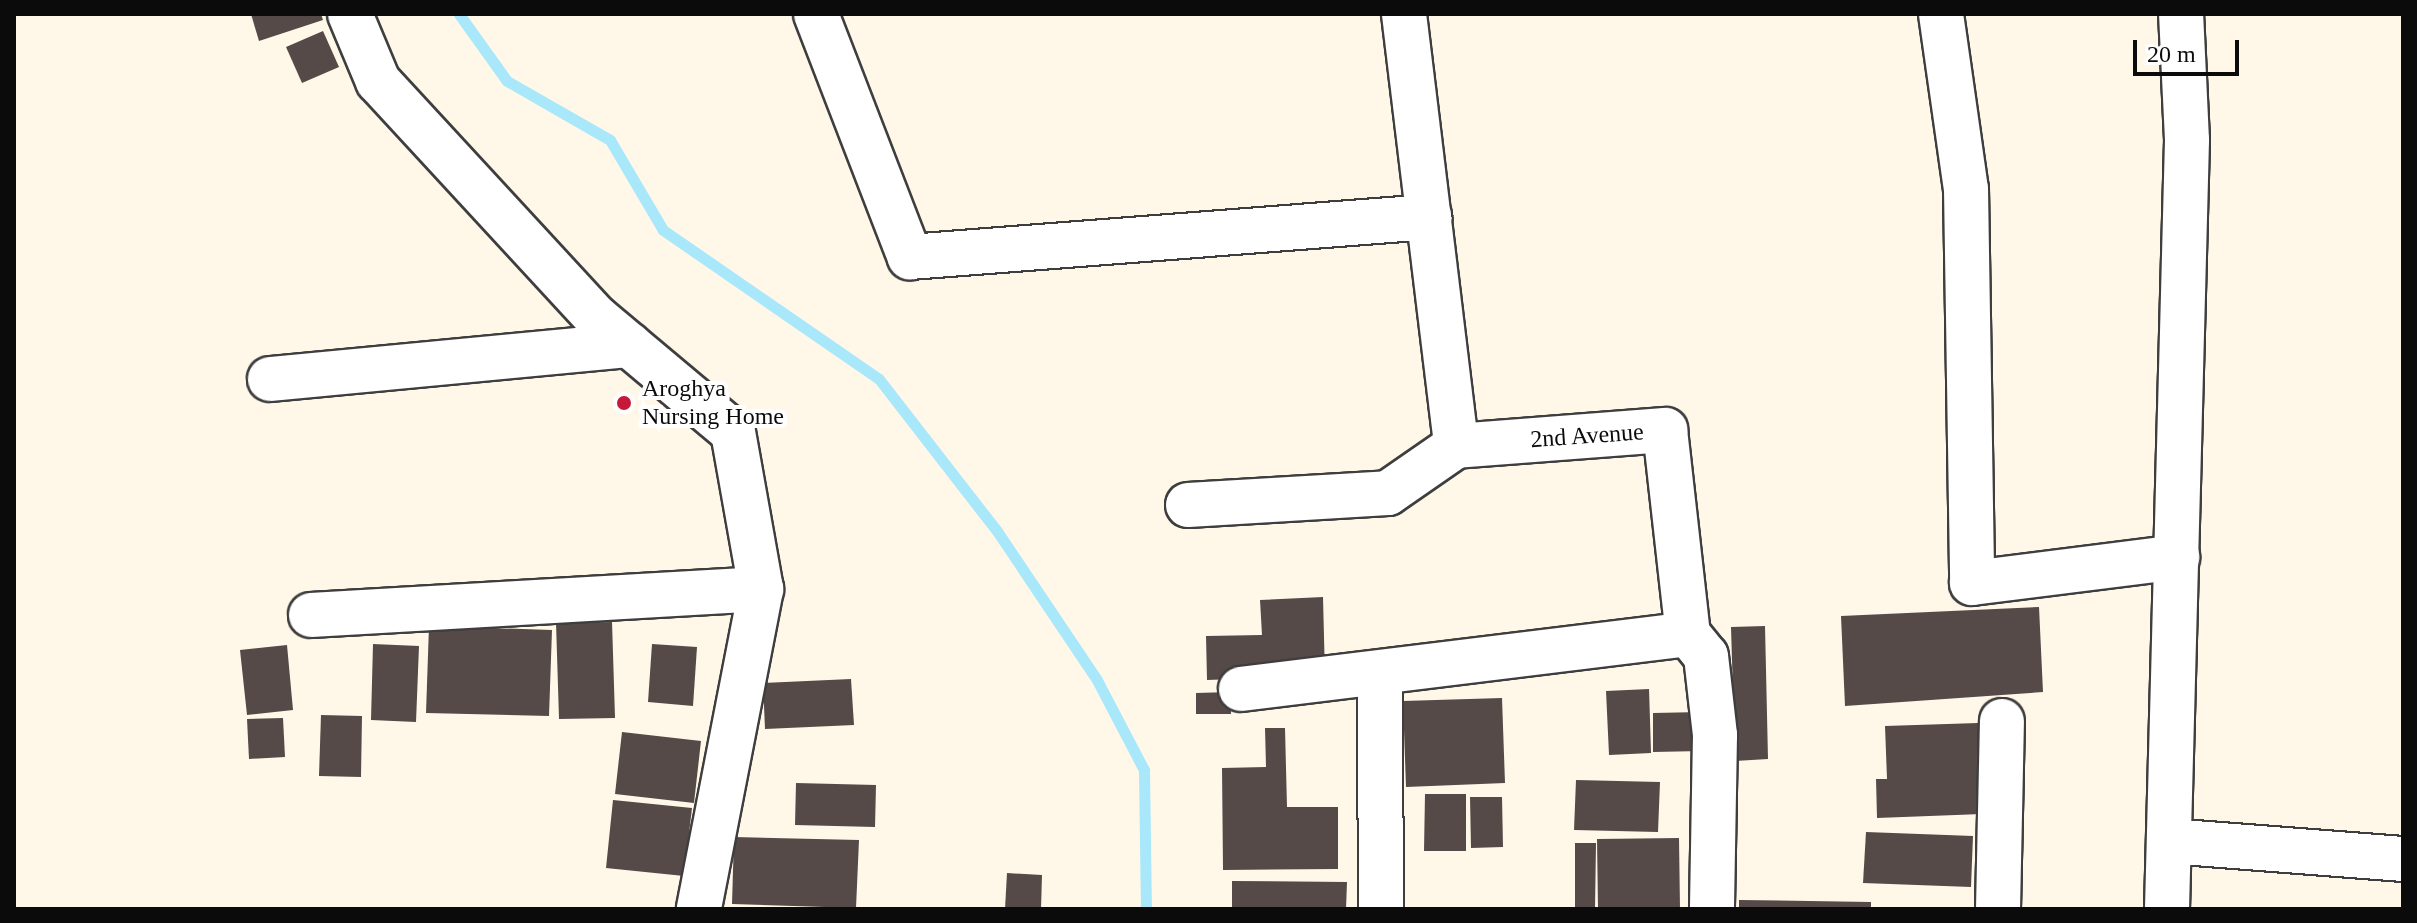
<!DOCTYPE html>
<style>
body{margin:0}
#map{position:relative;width:2417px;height:923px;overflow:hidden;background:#fff8e9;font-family:"Times New Roman",serif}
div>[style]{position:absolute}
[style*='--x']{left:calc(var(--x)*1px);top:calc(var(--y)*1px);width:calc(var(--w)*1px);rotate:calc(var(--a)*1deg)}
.stream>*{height:11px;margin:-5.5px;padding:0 5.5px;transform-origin:5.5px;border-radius:5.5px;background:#a9e7fb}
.building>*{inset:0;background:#554a47}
.roads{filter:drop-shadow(2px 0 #3e3e3e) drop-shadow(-2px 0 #3e3e3e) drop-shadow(0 2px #3e3e3e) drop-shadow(0 -2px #3e3e3e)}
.minor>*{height:44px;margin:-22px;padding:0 22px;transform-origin:22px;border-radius:22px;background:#fff}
.dots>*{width:22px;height:22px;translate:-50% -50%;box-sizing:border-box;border:4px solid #fff;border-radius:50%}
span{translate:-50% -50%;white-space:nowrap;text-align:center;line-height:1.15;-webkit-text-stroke:8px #fff;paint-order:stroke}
.poi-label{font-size:24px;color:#0b0b0b}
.left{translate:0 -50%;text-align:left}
.street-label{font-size:24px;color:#0b0b0b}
.frame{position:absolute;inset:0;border:16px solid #0b0b0b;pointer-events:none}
.scale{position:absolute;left:2133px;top:40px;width:106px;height:36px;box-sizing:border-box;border:4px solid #0b0b0b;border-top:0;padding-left:10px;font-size:24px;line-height:28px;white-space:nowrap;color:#0b0b0b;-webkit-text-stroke:6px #fff;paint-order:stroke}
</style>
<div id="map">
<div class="stream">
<div style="--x:459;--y:14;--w:82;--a:54.4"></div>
<div style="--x:507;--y:81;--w:119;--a:29.8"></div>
<div style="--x:610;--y:140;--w:104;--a:59.5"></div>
<div style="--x:663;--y:230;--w:262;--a:34.6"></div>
<div style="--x:879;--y:379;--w:192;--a:52.2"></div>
<div style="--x:997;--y:531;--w:179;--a:56.1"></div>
<div style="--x:1097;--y:680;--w:102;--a:62.4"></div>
<div style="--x:1144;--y:770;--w:139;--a:89.2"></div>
</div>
<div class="building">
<div style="clip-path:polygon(251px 14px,321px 14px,323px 20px,259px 41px)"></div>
<div style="clip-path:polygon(323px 31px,339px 67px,302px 83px,286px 47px)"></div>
<div style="clip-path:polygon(1323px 597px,1325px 676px,1207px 680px,1206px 636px,1262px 635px,1260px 600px)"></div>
<div style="clip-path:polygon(2039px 607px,2043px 692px,1845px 706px,1841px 616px)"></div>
<div style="clip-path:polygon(612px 622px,615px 718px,559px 719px,556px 623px)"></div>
<div style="clip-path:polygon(429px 626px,552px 630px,549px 716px,426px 713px)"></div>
<div style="clip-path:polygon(1765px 626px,1768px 759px,1735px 761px,1731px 627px)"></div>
<div style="clip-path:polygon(373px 644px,419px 646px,416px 722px,371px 720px)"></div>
<div style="clip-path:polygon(652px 644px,697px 647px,693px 706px,648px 702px)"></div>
<div style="clip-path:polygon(287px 645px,293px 710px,247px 715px,240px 650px)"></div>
<div style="clip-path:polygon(851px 679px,854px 725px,765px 729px,763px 683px)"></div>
<div style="clip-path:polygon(1649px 689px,1651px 753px,1609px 755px,1606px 691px)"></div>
<div style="clip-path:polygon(1230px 692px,1231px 714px,1196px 714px,1196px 693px)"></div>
<div style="clip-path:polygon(1502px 698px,1505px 783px,1406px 787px,1403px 701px)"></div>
<div style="clip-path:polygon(1701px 712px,1702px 751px,1653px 752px,1653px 713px)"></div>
<div style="clip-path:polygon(321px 715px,362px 716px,361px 777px,319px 776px)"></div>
<div style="clip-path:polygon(283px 718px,285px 757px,249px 759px,247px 719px)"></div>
<div style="clip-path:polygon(1978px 723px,1982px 814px,1877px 818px,1876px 779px,1887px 779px,1885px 726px)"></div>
<div style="clip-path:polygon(1265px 728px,1285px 728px,1287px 807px,1338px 807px,1338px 869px,1223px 870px,1222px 768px,1266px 767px)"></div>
<div style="clip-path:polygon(622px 732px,701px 741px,694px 803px,615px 794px)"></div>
<div style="clip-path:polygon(1576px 780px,1660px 782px,1658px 832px,1574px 830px)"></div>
<div style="clip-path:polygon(796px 783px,876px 785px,875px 827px,795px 825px)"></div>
<div style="clip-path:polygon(1425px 794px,1466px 794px,1466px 851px,1424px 851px)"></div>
<div style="clip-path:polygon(1470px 797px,1502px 797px,1503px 847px,1471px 848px)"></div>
<div style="clip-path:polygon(613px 800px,692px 808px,684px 876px,606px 868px)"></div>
<div style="clip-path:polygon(1866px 832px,1973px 836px,1971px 887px,1863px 883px)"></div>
<div style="clip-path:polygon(734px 837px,859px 840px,856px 908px,732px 904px)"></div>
<div style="clip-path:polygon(1679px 838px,1680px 909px,1598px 909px,1597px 839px)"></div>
<div style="clip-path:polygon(1575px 843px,1596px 843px,1595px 909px,1575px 909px)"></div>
<div style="clip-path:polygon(1007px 873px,1042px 875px,1041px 909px,1005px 909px)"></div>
<div style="clip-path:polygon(1232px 881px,1347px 882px,1346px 909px,1232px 909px)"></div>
<div style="clip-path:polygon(1739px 900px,1871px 902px,1871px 909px,1739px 909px)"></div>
</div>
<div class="roads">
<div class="minor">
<div style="--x:350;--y:14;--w:73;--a:67.3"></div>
<div style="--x:378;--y:81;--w:323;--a:47.3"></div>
<div style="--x:597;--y:318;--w:177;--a:40"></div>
<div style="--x:733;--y:432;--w:159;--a:79.9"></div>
<div style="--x:761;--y:589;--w:326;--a:101"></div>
<div style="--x:816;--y:14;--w:261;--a:68.9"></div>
<div style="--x:910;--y:257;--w:521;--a:-4.41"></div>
<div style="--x:1404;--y:14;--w:435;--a:83.1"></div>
<div style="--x:1456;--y:446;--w:210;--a:-4.4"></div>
<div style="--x:1665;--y:430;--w:205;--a:83.6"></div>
<div style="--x:1688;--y:634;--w:28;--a:51"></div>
<div style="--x:1706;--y:656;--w:80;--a:83.5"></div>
<div style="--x:1715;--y:735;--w:174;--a:91"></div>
<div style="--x:1941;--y:14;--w:177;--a:81.9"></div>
<div style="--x:1966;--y:189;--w:394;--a:89.1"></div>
<div style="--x:1972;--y:583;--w:207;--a:-7.2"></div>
<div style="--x:270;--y:379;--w:361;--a:-5.4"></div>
<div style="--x:1188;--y:505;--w:200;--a:-3.4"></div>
<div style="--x:1388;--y:493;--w:83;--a:-34.7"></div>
<div style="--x:311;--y:615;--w:451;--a:-3.3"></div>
<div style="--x:1380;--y:673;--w:236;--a:89.8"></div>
<div style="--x:1241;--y:689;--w:450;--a:-7"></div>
<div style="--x:2169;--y:841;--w:235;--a:4.4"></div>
<div style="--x:1998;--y:909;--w:188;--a:-88.8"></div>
<div style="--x:2167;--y:909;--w:769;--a:-88.51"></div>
<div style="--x:2187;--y:140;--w:126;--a:-92.7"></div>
</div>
</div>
<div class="dots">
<div style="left:624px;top:403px;background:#c61938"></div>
</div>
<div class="poi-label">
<span class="left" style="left:642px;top:403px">Aroghya<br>Nursing Home</span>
</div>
<div class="street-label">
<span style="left:1587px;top:436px;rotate:-4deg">2nd Avenue</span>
</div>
<div class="frame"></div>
<div class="scale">20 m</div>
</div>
